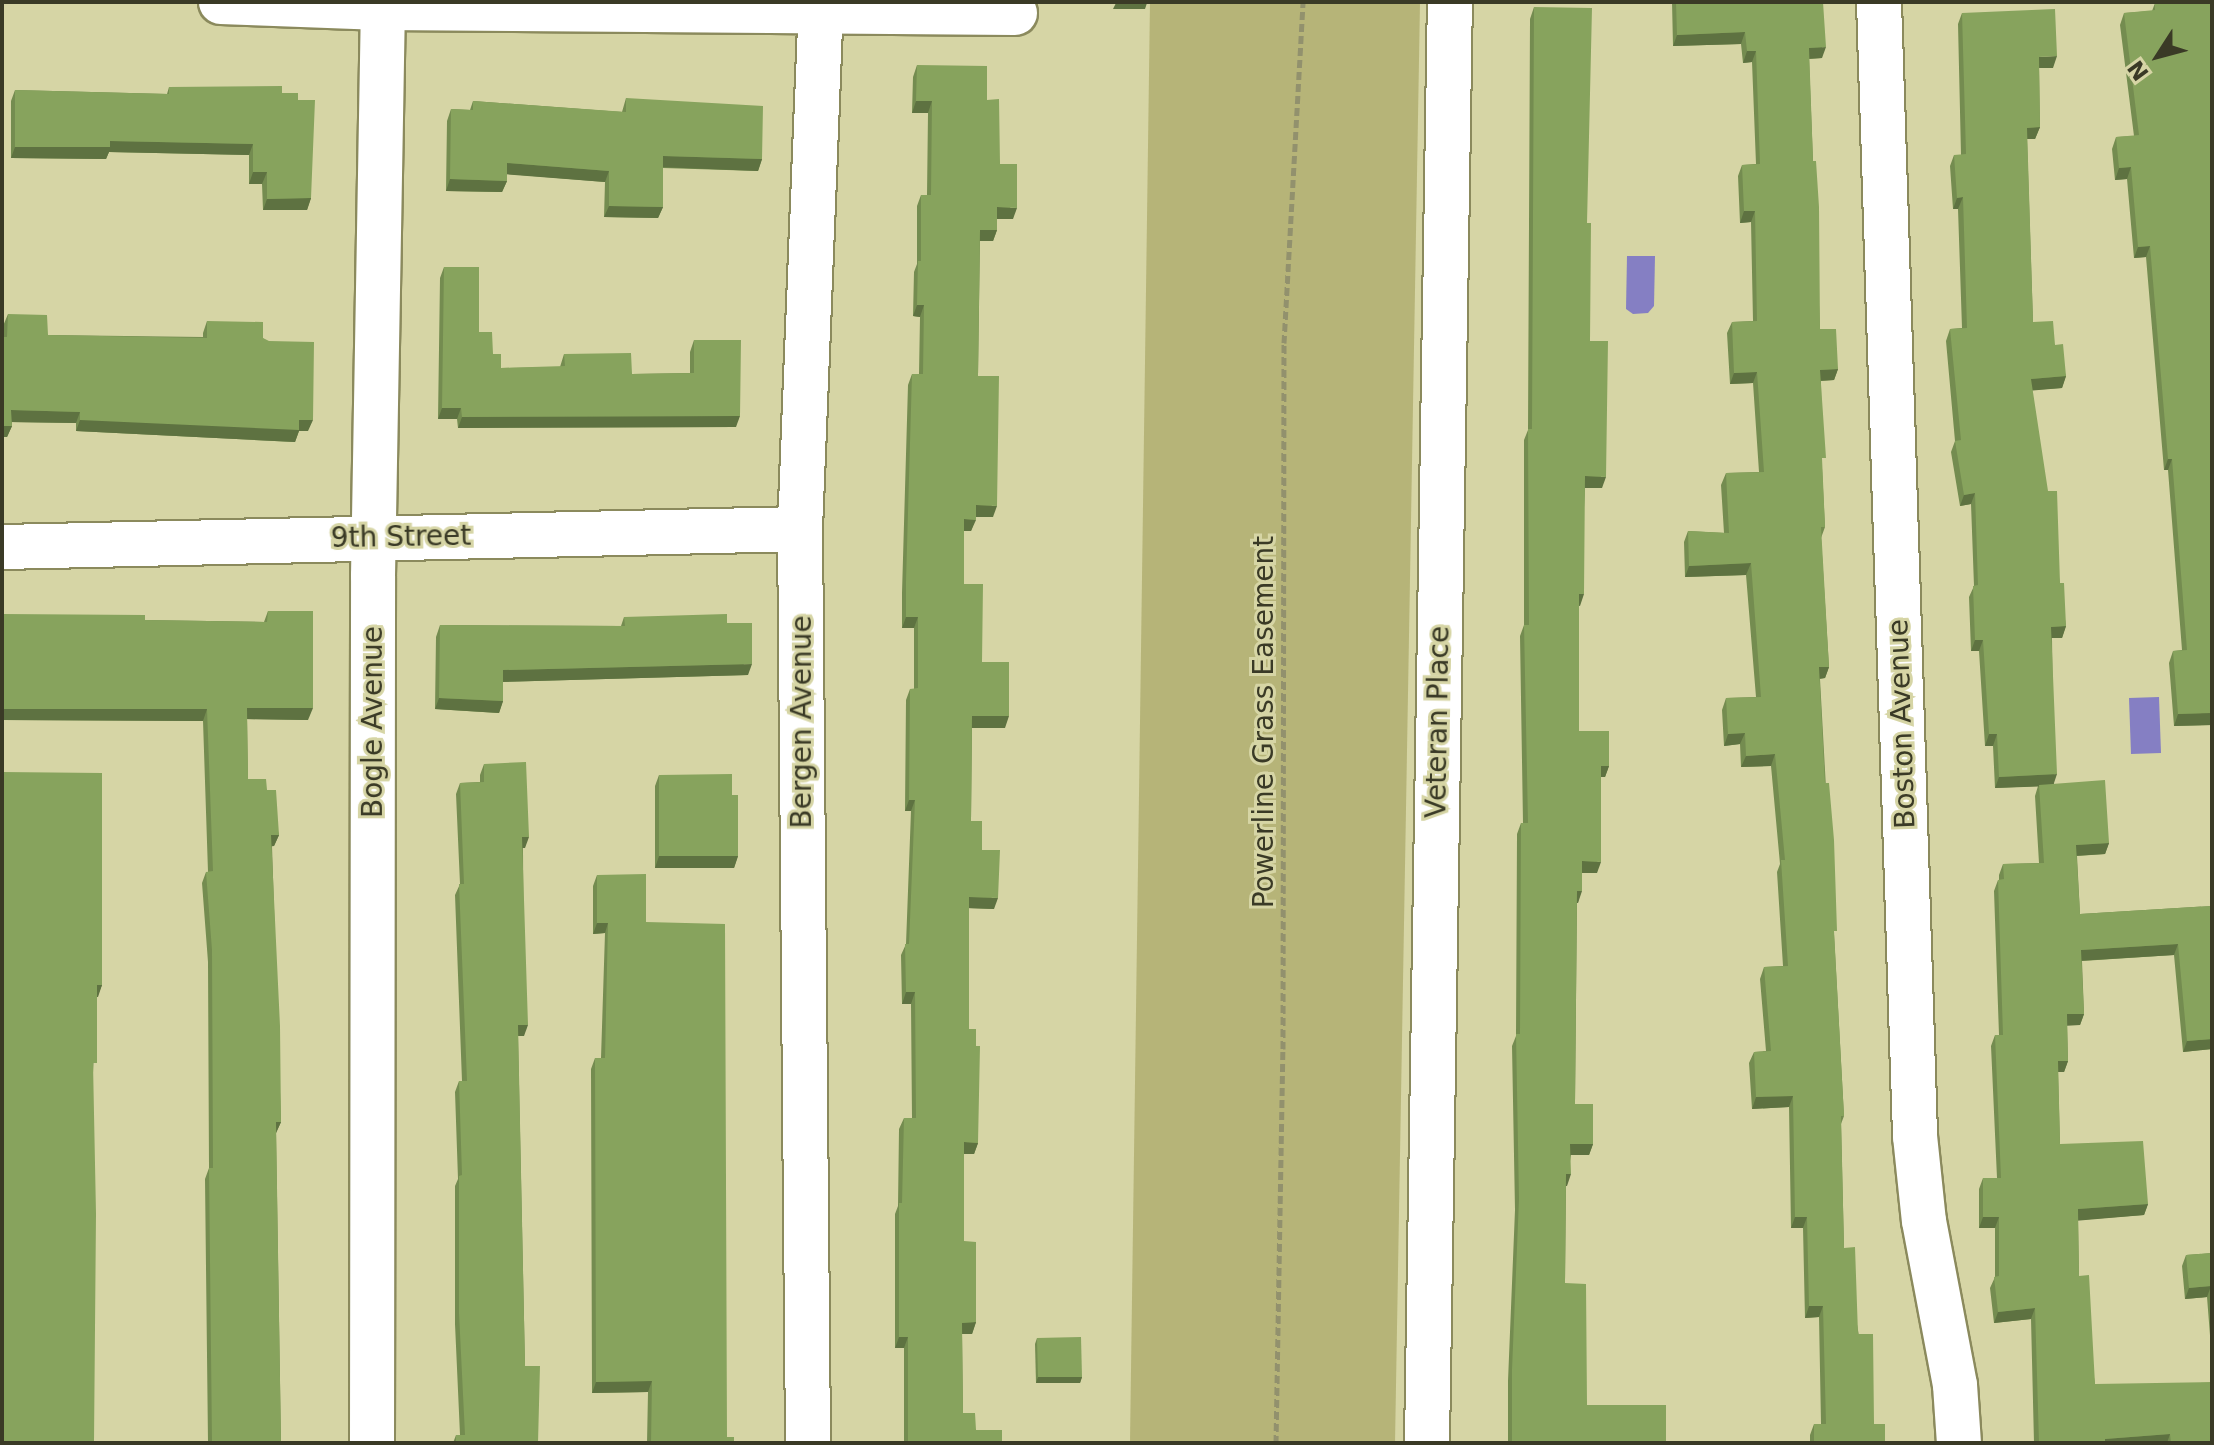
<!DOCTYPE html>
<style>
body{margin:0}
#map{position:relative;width:2214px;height:1445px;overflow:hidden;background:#d6d5a5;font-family:"DejaVu Sans",sans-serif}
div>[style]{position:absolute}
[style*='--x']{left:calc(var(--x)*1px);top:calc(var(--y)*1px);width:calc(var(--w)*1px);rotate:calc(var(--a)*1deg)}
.green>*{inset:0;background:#b6b478}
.water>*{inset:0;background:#857fc3}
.path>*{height:5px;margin-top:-2.5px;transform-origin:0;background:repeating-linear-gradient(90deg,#92916d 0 8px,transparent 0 12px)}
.roads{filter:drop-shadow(2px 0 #8b8a5d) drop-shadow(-2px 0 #8b8a5d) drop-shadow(0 2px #8b8a5d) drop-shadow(0 -2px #8b8a5d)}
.street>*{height:44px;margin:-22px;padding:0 22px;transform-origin:22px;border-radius:22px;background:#fff}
.wall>*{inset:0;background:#748c50}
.shaded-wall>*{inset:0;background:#5e7241}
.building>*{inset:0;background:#87a35d}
span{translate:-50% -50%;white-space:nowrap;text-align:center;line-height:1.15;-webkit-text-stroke:6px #d6d5a5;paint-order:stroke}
.street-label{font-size:28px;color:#3a3a26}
.frame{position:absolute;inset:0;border:4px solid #3a3a26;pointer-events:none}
.north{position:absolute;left:2118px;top:16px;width:80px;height:80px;-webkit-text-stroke:6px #d6d5a5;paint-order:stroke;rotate:234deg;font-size:22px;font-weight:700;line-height:32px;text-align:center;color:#3a3a26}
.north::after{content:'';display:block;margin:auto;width:28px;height:36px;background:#3a3a26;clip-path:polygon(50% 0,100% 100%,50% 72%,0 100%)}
</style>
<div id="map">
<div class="green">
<div style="clip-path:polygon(1150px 2px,1420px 2px,1395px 1443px,1130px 1443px)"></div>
</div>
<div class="water">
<div style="clip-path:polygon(1627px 256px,1655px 256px,1654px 306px,1648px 313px,1633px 314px,1626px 309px)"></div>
<div style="clip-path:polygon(2159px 697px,2161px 753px,2131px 754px,2129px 698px)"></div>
</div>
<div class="path">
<div style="--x:1276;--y:1443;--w:394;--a:-89"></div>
<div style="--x:1283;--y:1049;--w:706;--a:-89.92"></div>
<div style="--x:1284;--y:343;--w:342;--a:-86.8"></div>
</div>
<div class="roads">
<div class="street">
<div style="--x:221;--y:2;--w:161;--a:2.1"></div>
<div style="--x:382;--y:8;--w:633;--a:0.45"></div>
<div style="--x:1879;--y:2;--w:1135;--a:88.18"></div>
<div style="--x:1915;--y:1136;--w:85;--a:84"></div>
<div style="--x:1924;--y:1221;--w:167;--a:79.3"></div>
<div style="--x:1955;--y:1385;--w:58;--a:86.1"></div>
<div style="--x:2;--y:547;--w:798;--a:-1.29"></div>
<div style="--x:372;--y:1443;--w:867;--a:-89.93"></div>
<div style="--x:373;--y:576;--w:574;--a:-89"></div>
<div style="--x:808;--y:1443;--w:914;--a:-90.5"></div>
<div style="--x:800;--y:529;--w:527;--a:-87.72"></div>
<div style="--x:1427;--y:1443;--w:1441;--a:-89.09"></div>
</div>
</div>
<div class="wall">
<div style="clip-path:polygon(1672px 2px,1823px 2px,1822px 58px,1809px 59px,1813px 161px,1820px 329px,1838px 369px,1834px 380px,1821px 381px,1822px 468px,1825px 527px,1821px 538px,1829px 667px,1825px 678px,1820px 679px,1844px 1116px,1841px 1124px,1844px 1248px,1874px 1424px,1885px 1443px,1810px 1443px,1810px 1435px,1814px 1424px,1821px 1424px,1819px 1317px,1805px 1318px,1803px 1228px,1791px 1228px,1789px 1107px,1752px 1109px,1749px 1063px,1754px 1052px,1766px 1051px,1760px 979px,1764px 967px,1783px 966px,1777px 872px,1780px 864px,1771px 766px,1741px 767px,1740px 744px,1724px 746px,1722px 710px,1726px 698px,1756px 697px,1746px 575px,1685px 577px,1684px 542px,1688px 531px,1724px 533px,1721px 485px,1726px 473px,1759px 472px,1753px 383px,1730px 384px,1727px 333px,1732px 322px,1753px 321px,1751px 222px,1740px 223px,1738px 176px,1742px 165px,1756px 164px,1752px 62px,1743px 63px,1741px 44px,1673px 46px)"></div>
<div style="clip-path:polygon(2155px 3px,2212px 725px,2174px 726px,2169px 663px,2173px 651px,2182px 650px,2168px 470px,2164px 470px,2146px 257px,2134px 258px,2127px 179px,2115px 180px,2112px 149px,2116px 137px,2134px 136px,2120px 25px,2124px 13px,2152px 11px)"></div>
<div style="clip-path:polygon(1534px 7px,1587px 223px,1590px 341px,1602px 488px,1585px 488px,1579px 606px,1579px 731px,1609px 766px,1605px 777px,1601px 777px,1597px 873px,1582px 873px,1578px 903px,1577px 903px,1575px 1104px,1593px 1144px,1589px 1155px,1571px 1155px,1566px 1186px,1565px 1283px,1587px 1405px,1666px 1443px,1508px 1443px,1508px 1381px,1515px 1210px,1512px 1046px,1516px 1036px,1517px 834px,1521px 823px,1523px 823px,1520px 636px,1524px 625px,1524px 440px,1528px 430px,1530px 19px)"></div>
<div style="clip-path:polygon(1962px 13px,2053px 68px,2039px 68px,2040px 127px,2035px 139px,2027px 139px,2033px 322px,2055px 345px,2066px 376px,2062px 388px,2032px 390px,2066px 626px,2062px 638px,2052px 638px,2054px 784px,2109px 843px,2105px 854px,2077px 856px,2080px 914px,2212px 906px,2212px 1049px,2183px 1052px,2174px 955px,2082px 961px,2084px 1014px,2080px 1025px,2067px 1025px,2068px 1061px,2064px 1072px,2058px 1072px,2060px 1144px,2148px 1204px,2144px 1215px,2078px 1220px,2079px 1276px,2095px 1384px,2212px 1443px,2034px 1443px,2031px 1319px,1994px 1323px,1990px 1288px,1995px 1277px,1995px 1228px,1979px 1228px,1979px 1189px,1983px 1178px,1997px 1178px,1991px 1046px,1995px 1035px,1999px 1035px,1994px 891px,1998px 880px,1999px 880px,1999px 875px,2003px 864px,2039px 863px,2035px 796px,2038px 786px,1995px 788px,1993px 746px,1985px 746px,1979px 651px,1971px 651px,1969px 597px,1974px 586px,1971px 504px,1960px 506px,1951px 452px,1955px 441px,1946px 341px,1950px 329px,1962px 328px,1958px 209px,1953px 209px,1950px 166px,1954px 155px,1961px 155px,1958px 24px)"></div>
<div style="clip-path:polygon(917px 65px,987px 100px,1000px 164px,1013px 219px,997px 219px,997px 230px,993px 241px,980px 241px,978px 376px,993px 517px,976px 517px,971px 531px,964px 531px,964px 584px,982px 662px,1005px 728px,972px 728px,971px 821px,982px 850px,994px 909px,969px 908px,969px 1029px,978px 1143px,974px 1154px,964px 1154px,964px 1241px,976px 1322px,972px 1334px,962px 1334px,963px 1413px,976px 1430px,1002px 1443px,904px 1443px,904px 1348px,895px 1348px,895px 1214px,898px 1206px,899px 1129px,904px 1118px,912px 1118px,911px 1004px,902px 1004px,901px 955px,906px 944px,911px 811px,905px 811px,906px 700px,910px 689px,914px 689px,914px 628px,902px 628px,902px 593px,908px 385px,912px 374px,919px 374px,920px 317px,913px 316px,914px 272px,917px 264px,917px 206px,921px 195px,927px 195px,928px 113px,912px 113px,913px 77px)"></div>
<div style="clip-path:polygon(169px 87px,282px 93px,298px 100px,311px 198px,307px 210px,263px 210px,262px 184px,249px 184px,249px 155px,109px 152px,106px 159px,11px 158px,11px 101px,15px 90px,167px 94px)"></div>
<div style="clip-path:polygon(626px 98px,762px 159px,758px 171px,663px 168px,663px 207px,658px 218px,604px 217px,605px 182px,507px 174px,507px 181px,502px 192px,446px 191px,447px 121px,451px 109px,470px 110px,473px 101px,622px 112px)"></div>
<div style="clip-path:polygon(444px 267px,479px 332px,501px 368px,560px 367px,564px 354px,632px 374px,690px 373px,690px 352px,694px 340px,736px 427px,458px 428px,457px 419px,438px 419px,440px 278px)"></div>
<div style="clip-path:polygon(8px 314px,48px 335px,203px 337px,203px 333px,207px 321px,263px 338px,308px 431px,299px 431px,295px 442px,76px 431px,76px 423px,12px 422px,12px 426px,7px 437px,3px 337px,3px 326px)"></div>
<div style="clip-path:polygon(268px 611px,308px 720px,247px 719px,248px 779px,267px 790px,279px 835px,274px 846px,272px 846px,281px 1122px,276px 1133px,281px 1443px,208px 1443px,205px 1179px,209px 1168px,208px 962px,202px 883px,206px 872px,208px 872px,203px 721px,2px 720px,145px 620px,264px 622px)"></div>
<div style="clip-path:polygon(624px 617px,727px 623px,748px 675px,503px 682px,503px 701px,499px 713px,435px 709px,436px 637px,440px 625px,621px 626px)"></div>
<div style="clip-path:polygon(484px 764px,525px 848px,523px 848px,524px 1036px,518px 1036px,525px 1366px,538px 1443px,453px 1443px,456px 1435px,460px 1435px,455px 1324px,455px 1186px,458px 1179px,455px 1092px,459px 1081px,462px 1081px,455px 895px,460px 884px,456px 794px,460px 783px,480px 782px,480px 775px)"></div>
<div style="clip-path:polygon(2px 772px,102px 985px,97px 997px,93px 1073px,2px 1443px)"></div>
<div style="clip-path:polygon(659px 775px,732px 795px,738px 856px,734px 868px,655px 868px,655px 786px)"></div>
<div style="clip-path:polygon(597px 875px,646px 922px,727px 1437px,734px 1443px,647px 1443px,648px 1392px,592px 1393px,591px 1069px,595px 1058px,601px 1058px,605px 933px,593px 934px,593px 886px)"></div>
<div style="clip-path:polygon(2212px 1253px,2212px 1361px,2207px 1297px,2185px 1299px,2182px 1266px,2186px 1255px)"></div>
<div style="clip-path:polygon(1037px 1338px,1082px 1377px,1080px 1383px,1036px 1383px,1035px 1344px)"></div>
</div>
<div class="shaded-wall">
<div style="clip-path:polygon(1116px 3px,1147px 3px,1145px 9px,1113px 9px)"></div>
<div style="clip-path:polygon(1745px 32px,1741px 44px,1673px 46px,1677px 35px)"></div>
<div style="clip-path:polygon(1826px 47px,1822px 58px,1805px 59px,1809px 48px)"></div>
<div style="clip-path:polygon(1747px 51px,1756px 51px,1752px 62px,1743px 63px)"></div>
<div style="clip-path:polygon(2057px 56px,2053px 68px,2034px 68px,2039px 57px)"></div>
<div style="clip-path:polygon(916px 101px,932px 101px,928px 113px,912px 113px)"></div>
<div style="clip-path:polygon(2040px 127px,2035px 139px,2023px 139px,2027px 128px)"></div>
<div style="clip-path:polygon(110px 141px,253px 144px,249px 155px,109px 152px,106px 159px,11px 158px,15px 147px)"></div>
<div style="clip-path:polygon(663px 156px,762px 159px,758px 171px,659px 167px)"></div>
<div style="clip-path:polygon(507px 163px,609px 171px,605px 182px,503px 174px)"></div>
<div style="clip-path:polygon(2131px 167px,2127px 179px,2115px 180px,2119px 168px)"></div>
<div style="clip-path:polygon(253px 172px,267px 172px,262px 184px,249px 184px)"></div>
<div style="clip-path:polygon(450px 179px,507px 181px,502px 192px,446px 191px)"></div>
<div style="clip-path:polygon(1963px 197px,1958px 209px,1953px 209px,1957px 198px)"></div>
<div style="clip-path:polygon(311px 198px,307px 210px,263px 210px,267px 199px)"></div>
<div style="clip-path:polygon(609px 206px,663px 207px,658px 218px,604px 217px)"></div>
<div style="clip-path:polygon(997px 207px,1017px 208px,1013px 219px,993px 219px)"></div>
<div style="clip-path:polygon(1744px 211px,1755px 211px,1751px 222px,1740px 223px)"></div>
<div style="clip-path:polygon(980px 230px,997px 230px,993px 241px,976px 241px)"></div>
<div style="clip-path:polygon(2150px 246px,2146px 257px,2134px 258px,2138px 247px)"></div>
<div style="clip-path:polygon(917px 305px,924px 305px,920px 317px,913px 316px)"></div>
<div style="clip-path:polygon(1838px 369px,1834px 380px,1816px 381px,1820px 370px)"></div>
<div style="clip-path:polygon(1757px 372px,1753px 383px,1730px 384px,1734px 373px)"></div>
<div style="clip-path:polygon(2066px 376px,2062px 388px,2027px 391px,2031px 379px)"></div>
<div style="clip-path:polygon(442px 408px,461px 408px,457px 419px,438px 419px)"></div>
<div style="clip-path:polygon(11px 410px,80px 412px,76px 423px,7px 422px)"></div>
<div style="clip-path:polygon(740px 416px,736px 427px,458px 428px,462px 417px)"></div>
<div style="clip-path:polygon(80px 420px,313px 420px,308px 431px,299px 431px,295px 442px,76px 431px)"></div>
<div style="clip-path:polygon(2px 426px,12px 426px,7px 437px,2px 437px)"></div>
<div style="clip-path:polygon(2168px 459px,2172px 459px,2168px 470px,2164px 470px)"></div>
<div style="clip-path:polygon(1585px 476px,1606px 477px,1602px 488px,1580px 488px)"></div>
<div style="clip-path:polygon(1975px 493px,1971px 504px,1960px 506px,1964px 495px)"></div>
<div style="clip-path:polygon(976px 505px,997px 506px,993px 517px,972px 517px)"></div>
<div style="clip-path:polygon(964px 519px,976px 520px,971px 531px,960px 531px)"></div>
<div style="clip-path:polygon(1751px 563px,1746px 575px,1685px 577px,1689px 566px)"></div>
<div style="clip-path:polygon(1579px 594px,1584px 594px,1580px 606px,1575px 605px)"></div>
<div style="clip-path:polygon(906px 617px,918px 617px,914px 628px,902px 628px)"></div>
<div style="clip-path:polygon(2066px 626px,2062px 638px,2047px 638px,2051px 627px)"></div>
<div style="clip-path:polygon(1975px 640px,1983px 640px,1979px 651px,1971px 651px)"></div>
<div style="clip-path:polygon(752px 664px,748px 675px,499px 682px,503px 670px)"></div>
<div style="clip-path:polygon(1819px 667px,1829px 667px,1825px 678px,1815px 679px)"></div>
<div style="clip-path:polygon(439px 698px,503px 701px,499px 713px,435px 709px)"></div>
<div style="clip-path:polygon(247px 708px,313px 708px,308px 720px,243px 719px)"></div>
<div style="clip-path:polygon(2px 709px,207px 709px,203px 721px,2px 720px)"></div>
<div style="clip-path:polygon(2212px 713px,2212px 725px,2174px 726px,2178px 714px)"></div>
<div style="clip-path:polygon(972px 716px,1009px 716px,1005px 728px,968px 728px)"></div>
<div style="clip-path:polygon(1745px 733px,1740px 744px,1724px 746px,1728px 734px)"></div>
<div style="clip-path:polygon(1989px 734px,1997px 734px,1993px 746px,1985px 746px)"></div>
<div style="clip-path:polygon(1775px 754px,1771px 766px,1741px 767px,1746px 756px)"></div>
<div style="clip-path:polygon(1601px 766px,1609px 766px,1605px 777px,1597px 777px)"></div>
<div style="clip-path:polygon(2057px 774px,2053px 786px,1995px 788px,1999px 777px)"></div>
<div style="clip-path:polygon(909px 800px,915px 800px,911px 811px,905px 811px)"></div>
<div style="clip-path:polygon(271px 835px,279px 835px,274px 846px,267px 847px)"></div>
<div style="clip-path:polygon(522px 837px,529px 837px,525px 848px,518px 848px)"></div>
<div style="clip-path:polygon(2109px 843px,2105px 854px,2072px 856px,2076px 845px)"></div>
<div style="clip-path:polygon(659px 856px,738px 856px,734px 868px,655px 868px)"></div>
<div style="clip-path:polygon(1582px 861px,1601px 862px,1597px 873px,1578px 873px)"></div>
<div style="clip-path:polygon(1577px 891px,1582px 891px,1578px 903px,1573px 903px)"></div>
<div style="clip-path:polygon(969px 897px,998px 898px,994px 909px,965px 908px)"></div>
<div style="clip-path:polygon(597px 923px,608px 923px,605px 933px,593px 934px)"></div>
<div style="clip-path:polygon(2178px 944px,2174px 955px,2077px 961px,2081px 950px)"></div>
<div style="clip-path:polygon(97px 985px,102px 985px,98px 997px,93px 997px)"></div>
<div style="clip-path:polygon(906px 992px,915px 992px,911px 1004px,902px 1004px)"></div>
<div style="clip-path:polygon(2067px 1014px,2084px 1014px,2080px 1025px,2063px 1026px)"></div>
<div style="clip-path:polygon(518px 1025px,528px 1025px,524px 1036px,514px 1036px)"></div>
<div style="clip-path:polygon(2212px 1039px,2212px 1049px,2183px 1052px,2187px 1041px)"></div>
<div style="clip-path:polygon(2058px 1061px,2068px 1061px,2064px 1072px,2053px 1072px)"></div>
<div style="clip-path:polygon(1793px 1096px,1789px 1107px,1752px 1109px,1756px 1097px)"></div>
<div style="clip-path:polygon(276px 1122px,281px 1122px,276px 1133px,271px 1133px)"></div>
<div style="clip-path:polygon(964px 1142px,978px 1143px,974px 1154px,959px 1154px)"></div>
<div style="clip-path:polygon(1570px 1144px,1593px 1144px,1589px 1155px,1566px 1155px)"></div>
<div style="clip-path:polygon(1566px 1174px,1571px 1174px,1567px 1186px,1562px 1186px)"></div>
<div style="clip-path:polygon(2148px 1204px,2144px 1215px,2074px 1221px,2078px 1209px)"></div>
<div style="clip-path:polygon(1795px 1217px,1807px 1217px,1803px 1228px,1791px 1228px)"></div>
<div style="clip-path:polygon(1983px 1217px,1999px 1217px,1995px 1228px,1979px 1228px)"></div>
<div style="clip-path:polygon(2211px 1286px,2207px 1297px,2185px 1299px,2189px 1288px)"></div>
<div style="clip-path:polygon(1809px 1306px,1823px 1306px,1819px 1317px,1805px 1318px)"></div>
<div style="clip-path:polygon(2035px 1308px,2031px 1319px,1994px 1323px,1998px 1312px)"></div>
<div style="clip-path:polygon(976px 1322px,972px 1334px,958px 1334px,962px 1323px)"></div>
<div style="clip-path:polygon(899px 1337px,908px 1337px,904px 1348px,895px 1348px)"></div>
<div style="clip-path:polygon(1038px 1377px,1082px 1377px,1080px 1383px,1036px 1383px)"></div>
<div style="clip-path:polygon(652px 1381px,648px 1392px,592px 1393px,596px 1382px)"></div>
<div style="clip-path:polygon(2170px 1434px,2167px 1443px,2104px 1443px,2105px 1439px)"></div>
</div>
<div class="building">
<div style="clip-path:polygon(1116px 2px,1147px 2px,1147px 3px,1116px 3px)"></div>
<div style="clip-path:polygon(1676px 2px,1823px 2px,1826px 47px,1809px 48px,1813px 161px,1816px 161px,1819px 207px,1820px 329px,1836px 329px,1838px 369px,1820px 370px,1826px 458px,1822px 458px,1825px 527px,1821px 527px,1829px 667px,1819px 667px,1825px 783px,1829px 783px,1834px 840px,1837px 931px,1834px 931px,1844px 1116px,1841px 1116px,1844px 1248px,1855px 1247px,1858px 1334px,1873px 1334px,1874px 1424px,1885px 1424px,1885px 1443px,1814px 1443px,1814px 1424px,1826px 1424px,1823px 1306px,1809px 1306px,1807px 1217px,1795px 1217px,1793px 1096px,1756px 1097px,1754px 1052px,1771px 1051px,1764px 967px,1788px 966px,1781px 860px,1785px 860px,1775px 754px,1746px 756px,1745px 733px,1728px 734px,1726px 698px,1761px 697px,1751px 563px,1689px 566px,1688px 531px,1729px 533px,1726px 473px,1764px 472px,1757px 372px,1734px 373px,1732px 322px,1757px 321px,1755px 211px,1744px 211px,1742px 165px,1760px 164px,1756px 51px,1747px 51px,1745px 32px,1677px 35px)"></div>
<div style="clip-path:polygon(2164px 2px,2212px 2px,2212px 713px,2178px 714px,2173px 651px,2187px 650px,2172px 459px,2168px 459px,2150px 246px,2138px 247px,2131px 167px,2119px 168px,2116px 137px,2139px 135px,2124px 13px,2155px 10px,2155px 3px)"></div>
<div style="clip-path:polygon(1534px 7px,1592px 8px,1587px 223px,1591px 223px,1590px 341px,1608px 341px,1606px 477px,1585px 476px,1584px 594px,1579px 594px,1579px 731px,1609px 731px,1609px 766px,1601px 766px,1601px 862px,1582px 861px,1582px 891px,1577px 891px,1575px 1104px,1593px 1104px,1593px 1144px,1570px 1144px,1571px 1174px,1566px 1174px,1565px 1283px,1586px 1284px,1587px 1405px,1666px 1405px,1666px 1443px,1512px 1443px,1512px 1370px,1519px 1199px,1516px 1034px,1520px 1034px,1521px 823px,1528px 823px,1524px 625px,1529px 625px,1528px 429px,1532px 429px)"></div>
<div style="clip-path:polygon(2055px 9px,2057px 56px,2039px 57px,2040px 127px,2027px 128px,2033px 322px,2053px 321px,2055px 345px,2063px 344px,2066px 376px,2031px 379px,2048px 491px,2057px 491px,2060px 583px,2064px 583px,2066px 626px,2051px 627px,2057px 774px,1999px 777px,1997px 734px,1989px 734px,1983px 640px,1975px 640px,1973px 586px,1978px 585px,1975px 493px,1964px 495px,1955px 441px,1961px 440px,1950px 329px,1967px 328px,1963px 197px,1957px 198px,1954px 155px,1966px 154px,1962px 13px)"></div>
<div style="clip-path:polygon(917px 65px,987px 66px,987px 100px,999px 99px,1000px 164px,1017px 164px,1017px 208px,997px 207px,997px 230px,980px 230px,978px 376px,999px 376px,997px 506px,976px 505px,976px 520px,964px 519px,964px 584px,983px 584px,982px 662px,1009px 662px,1009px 716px,972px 716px,971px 821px,982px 821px,982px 850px,1000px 850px,998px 898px,969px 897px,969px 1029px,976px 1029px,976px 1046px,980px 1046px,978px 1143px,964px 1142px,964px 1241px,976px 1242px,976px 1322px,962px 1323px,963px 1413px,975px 1413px,976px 1430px,1002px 1430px,1002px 1443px,908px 1443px,908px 1337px,899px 1337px,899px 1203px,902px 1203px,904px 1118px,916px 1118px,915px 992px,906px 992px,905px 944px,909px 944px,915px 800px,909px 800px,910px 689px,918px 688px,918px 617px,906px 617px,906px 582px,912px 374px,923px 374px,924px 305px,917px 305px,918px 261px,921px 261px,921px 195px,931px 195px,932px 101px,916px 101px)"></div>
<div style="clip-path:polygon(282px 86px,282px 93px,298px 93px,298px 100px,315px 100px,311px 198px,267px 199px,267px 172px,253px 172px,253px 144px,110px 141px,110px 147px,15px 147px,15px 90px,169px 94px,169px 87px)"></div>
<div style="clip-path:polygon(626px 98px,763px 106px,762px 159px,663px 156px,663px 207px,609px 206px,609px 171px,507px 163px,507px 181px,450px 179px,451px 109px,473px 110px,473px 101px,626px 112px)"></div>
<div style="clip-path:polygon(444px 267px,479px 267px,479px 332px,492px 332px,493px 354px,501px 354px,501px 368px,565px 366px,564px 354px,631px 353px,632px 374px,694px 373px,694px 340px,741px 340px,740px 416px,462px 417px,461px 408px,442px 408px)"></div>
<div style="clip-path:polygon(8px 314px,47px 315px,48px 335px,207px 338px,207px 321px,263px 322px,263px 338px,269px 341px,314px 342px,313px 420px,299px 420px,299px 430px,80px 420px,80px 412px,11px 410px,12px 426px,2px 426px,2px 337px,7px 337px)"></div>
<div style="clip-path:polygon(268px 611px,313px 611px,313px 708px,247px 708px,248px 779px,266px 779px,267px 790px,276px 790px,279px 835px,271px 835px,280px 1026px,281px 1122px,276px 1122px,281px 1443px,212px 1443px,209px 1168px,213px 1168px,212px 950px,206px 872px,213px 871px,207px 709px,2px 709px,2px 614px,145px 615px,145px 620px,267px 622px)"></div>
<div style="clip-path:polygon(727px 614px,727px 623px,752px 623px,752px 664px,503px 670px,503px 701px,439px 698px,440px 625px,625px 626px,624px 617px)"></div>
<div style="clip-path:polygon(526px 762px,529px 837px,522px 837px,528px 1025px,518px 1025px,525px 1366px,540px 1366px,538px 1443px,456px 1443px,456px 1435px,465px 1435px,459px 1313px,459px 1176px,462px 1175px,459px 1081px,467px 1081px,459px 884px,464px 884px,460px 783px,484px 782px,484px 764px)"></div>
<div style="clip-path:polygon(2px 772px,102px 773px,102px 985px,97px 985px,97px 1063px,93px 1063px,96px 1214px,94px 1443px,2px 1443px,3px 1232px)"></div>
<div style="clip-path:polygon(732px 774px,732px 795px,738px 795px,738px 856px,659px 856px,659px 775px)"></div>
<div style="clip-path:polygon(2105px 780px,2109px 843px,2076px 845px,2080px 914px,2212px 906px,2212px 1039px,2187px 1041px,2178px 944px,2081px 950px,2084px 1014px,2067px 1014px,2068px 1061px,2058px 1061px,2060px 1144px,2143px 1141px,2148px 1204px,2078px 1209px,2079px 1276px,2089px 1275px,2095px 1384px,2212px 1382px,2212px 1443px,2171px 1443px,2170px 1434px,2105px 1439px,2105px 1443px,2039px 1443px,2035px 1308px,1998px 1312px,1994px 1277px,1999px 1276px,1999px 1217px,1983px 1217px,1983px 1178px,2001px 1178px,1995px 1035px,2003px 1035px,1998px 880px,2004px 879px,2003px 864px,2044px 863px,2039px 785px)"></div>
<div style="clip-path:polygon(646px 874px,646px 922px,725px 924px,727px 1437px,734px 1437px,734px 1443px,651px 1443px,652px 1381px,596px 1382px,595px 1058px,605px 1058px,608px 923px,597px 923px,597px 875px)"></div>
<div style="clip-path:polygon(2212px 1253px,2212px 1299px,2211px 1286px,2189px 1288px,2186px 1255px)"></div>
<div style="clip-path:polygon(1081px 1337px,1082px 1377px,1038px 1377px,1037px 1338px)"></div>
</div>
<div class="street-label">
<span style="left:401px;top:537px;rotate:-1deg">9th Street</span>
<span style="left:373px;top:722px;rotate:-90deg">Bogle Avenue</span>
<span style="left:802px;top:722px;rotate:-90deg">Bergen Avenue</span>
<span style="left:1264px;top:722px;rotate:-90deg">Powerline Grass Easement</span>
<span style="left:1438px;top:722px;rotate:-89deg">Veteran Place</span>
<span style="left:1902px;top:724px;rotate:-92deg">Boston Avenue</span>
</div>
<div class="frame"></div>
<div class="north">N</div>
</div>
